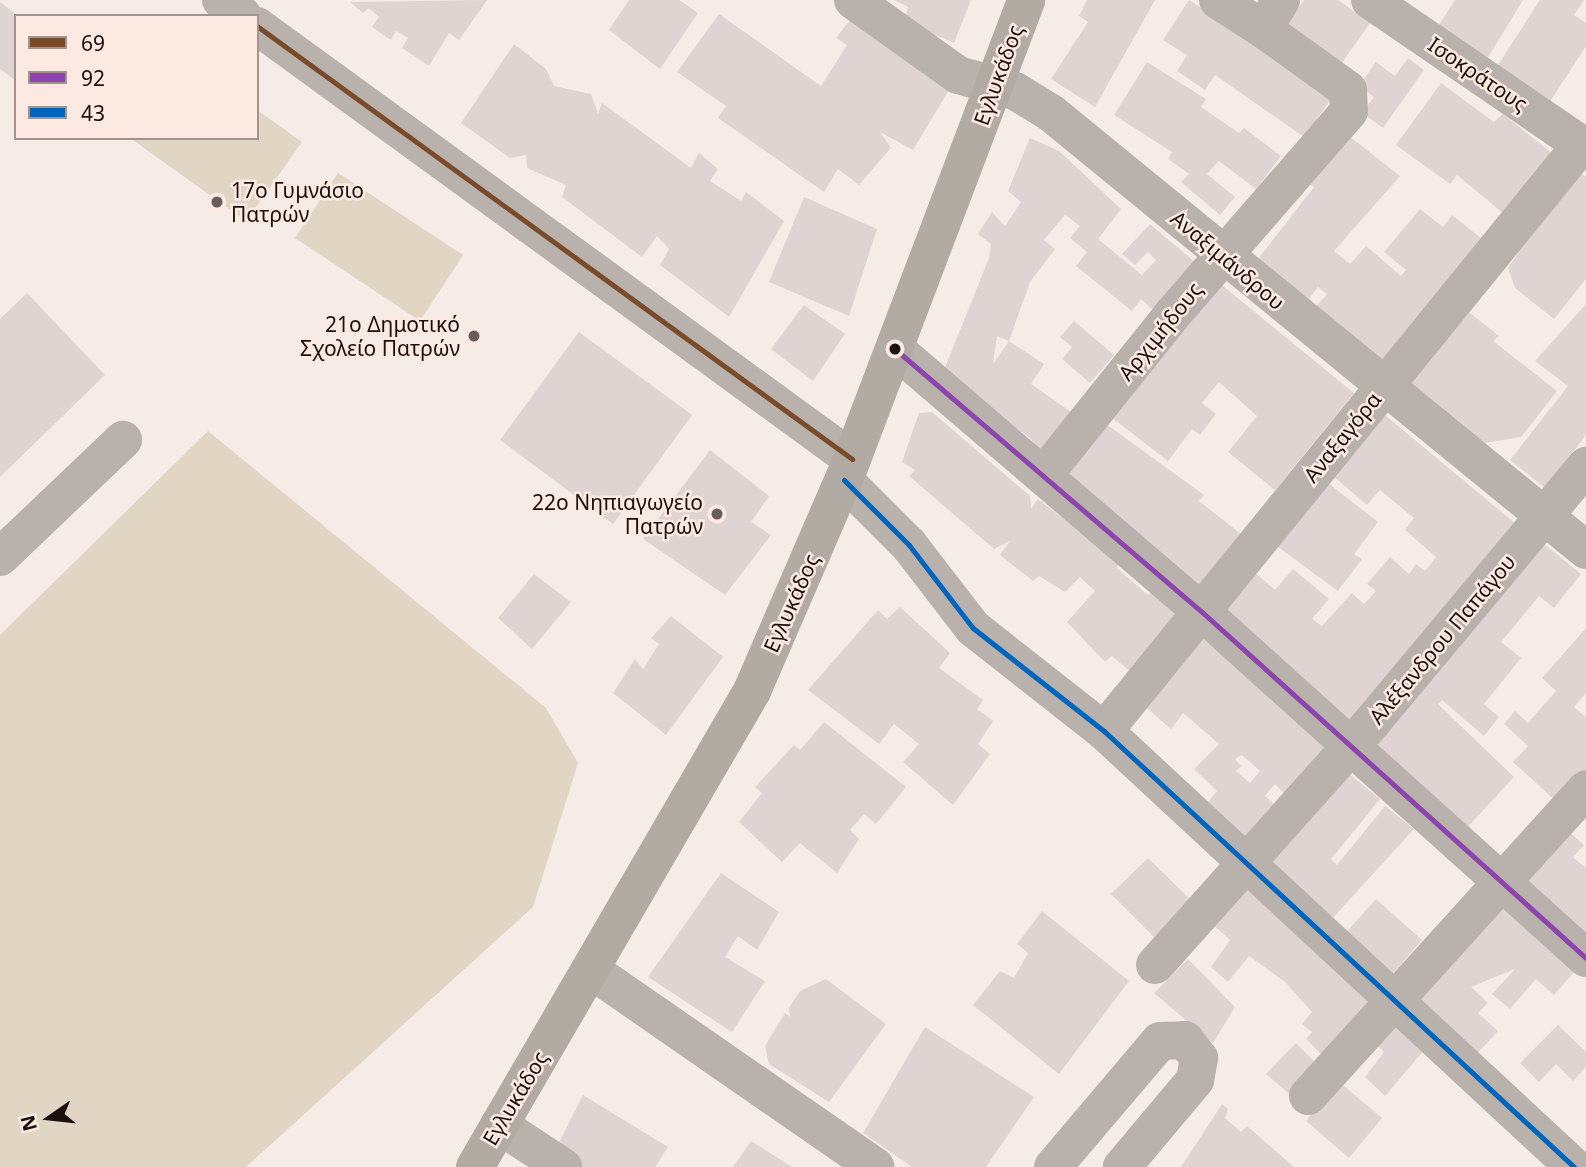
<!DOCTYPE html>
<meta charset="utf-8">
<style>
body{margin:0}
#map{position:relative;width:1586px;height:1167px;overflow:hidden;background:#f6ece7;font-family:"Noto Sans",sans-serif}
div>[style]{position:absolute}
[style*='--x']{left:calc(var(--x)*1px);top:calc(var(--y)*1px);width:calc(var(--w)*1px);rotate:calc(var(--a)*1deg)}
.green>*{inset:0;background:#e1d5c3}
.building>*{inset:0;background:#dfd4d1}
.minor>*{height:38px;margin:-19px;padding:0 19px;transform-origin:19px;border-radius:19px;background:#b9b2ac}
.major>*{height:38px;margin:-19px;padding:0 19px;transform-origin:19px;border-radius:19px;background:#b2aba4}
.bus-1>*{height:5px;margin:-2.5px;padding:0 2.5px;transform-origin:2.5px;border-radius:2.5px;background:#7a4b2a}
.bus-2>*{height:5px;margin:-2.5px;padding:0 2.5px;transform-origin:2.5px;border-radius:2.5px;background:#8e44ad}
.bus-3>*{height:5px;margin:-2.5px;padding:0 2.5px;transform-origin:2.5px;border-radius:2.5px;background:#0065bd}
.dots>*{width:19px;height:19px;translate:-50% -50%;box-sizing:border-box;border:4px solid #fce9e1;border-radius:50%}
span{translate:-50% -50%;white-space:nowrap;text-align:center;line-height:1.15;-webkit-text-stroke:5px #fce9e1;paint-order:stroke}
.street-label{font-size:21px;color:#1b110d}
.poi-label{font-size:21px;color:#1b110d}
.left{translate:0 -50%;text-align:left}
.right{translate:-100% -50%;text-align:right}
.legend{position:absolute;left:14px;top:14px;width:245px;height:126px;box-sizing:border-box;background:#fce9e1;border:2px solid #a2938c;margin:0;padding:9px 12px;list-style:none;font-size:21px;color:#1b110d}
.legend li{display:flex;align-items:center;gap:14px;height:35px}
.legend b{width:35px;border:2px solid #a2938c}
.north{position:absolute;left:14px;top:1083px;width:70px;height:70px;-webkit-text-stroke:5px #fce9e1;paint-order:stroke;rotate:256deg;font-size:19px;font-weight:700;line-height:28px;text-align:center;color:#1b110d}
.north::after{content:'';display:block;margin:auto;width:24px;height:32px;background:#1b110d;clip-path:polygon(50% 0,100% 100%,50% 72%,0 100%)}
</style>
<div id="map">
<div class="green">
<div style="clip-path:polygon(257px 110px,302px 142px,246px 221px,130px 138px,257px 138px)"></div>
<div style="clip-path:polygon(338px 173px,463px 255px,420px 321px,295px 238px)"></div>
<div style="clip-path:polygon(208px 431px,546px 708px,578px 763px,533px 907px,246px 1167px,0 1167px,0 635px)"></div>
</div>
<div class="building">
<div style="clip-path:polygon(487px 0,459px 40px,449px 33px,429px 66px,402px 48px,408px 38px,396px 31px,391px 40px,372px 27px,379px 17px,369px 8px,363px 13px,350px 2px)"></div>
<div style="clip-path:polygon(629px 0,679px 0,698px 13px,660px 69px,609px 30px)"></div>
<div style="clip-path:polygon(894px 0,971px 0,954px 43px,904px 21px,908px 7px)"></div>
<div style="clip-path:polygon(1087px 0,1155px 0,1095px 107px,1051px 79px,1088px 22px,1079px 16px)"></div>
<div style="clip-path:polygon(1189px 0,1335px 93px,1304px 137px,1215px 75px,1205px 90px,1177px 71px,1187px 55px,1163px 40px)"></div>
<div style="clip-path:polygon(1304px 0,1338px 0,1370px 23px,1336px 71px,1281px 33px)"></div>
<div style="clip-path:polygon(1455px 0,1523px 0,1487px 59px,1437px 28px)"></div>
<div style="clip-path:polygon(1540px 0,1584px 0,1574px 15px,1586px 23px,1586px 46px,1549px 103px,1496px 68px)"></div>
<div style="clip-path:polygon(0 2px,19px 16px,16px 81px,0 69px)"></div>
<div style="clip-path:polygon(719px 14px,821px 86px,847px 45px,836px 38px,850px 20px,949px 90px,913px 150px,880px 132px,891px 148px,859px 185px,838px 169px,824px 192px,718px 118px,726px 106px,677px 72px)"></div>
<div style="clip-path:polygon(514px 44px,546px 69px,554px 86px,591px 94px,598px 114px,602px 103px,691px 168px,699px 153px,718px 169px,710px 181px,741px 201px,746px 192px,784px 221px,729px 317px,660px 265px,669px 249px,657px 236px,642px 257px,562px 197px,566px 185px,527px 168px,526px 155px,510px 158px,461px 123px)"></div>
<div style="clip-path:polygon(1408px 58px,1424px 70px,1383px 128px,1362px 113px,1374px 97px,1359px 86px,1376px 62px,1395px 76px)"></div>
<div style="clip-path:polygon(1147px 62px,1206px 99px,1201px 107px,1239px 133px,1244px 128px,1281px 156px,1256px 189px,1219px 161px,1207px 174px,1235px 197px,1220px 215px,1181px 182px,1189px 174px,1168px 159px,1172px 152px,1114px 115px)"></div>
<div style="clip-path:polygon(1441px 83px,1494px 122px,1503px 114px,1553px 154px,1504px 214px,1457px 175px,1450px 184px,1396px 145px)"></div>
<div style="clip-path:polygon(1340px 129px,1400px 176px,1334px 251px,1350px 264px,1366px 246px,1401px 276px,1406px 270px,1384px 252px,1420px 209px,1443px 227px,1452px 215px,1482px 239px,1380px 367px,1313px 310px,1327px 294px,1318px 287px,1309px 299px,1258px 259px,1314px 187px,1301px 178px)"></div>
<div style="clip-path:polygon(evenodd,1030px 138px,1059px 151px,1121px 209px,1098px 239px,1142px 275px,1156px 260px,1148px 252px,1135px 265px,1122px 254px,1150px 224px,1196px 263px,1152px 309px,1141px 299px,1132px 311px,1076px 266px,1087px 252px,1070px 238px,1080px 226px,1065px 215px,1044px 240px,1055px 249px,1030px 282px,1009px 341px,1044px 364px,1031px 384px,1071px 412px,1043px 453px,1029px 437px,942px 375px,989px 258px,991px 244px,978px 234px,992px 212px,1005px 226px,1021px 202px,1008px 191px,1030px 138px,997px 336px,1009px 341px,993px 364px,997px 336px)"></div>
<div style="clip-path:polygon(1575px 169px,1586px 177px,1586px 279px,1554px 319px,1515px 288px,1508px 268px)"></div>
<div style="clip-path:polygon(804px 197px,877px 229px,849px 316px,769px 282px)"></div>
<div style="clip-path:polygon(1218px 282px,1354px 393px,1275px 490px,1228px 452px,1257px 416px,1219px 382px,1202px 403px,1216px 414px,1200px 435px,1192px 429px,1168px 461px,1111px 417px)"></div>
<div style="clip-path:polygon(27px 293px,105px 375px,0 477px,0 319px)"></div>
<div style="clip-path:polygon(1586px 304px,1586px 435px,1545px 488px,1510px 460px,1568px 386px,1535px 361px)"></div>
<div style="clip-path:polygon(804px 305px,845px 334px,813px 381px,771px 349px)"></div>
<div style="clip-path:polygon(1464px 308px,1499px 336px,1493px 341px,1557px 391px,1521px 437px,1485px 443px,1405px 380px)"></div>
<div style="clip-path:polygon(1074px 321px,1114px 355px,1090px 383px,1062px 359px,1072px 347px,1060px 337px)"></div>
<div style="clip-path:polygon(579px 332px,692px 415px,613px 524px,500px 440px)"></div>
<div style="clip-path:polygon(1379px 410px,1517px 525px,1353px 722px,1219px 611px,1253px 571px,1275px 590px,1293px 569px,1329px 599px,1312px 619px,1322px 626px,1352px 593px,1364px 604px,1376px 591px,1367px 584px,1390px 557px,1409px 574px,1416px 564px,1425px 571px,1436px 557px,1405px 530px,1414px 518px,1380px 490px,1367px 505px,1327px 471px)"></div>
<div style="clip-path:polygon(932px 412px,1030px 496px,1031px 509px,1038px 499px,1119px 561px,1117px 568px,1148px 595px,1152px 590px,1184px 616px,1135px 676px,1112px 656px,1105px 662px,1067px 622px,1095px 591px,1080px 577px,1065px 592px,1039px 576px,1033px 581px,1000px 555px,1010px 541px,994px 549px,909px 476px,915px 470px,902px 462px,919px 413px)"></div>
<div style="clip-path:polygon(1102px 421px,1204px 495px,1199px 501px,1241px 534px,1196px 593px,1062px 475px)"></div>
<div style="clip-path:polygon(710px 450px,769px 496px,751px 522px,771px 535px,725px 595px,643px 539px)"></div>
<div style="clip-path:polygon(1323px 479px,1378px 522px,1354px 554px,1362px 559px,1338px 591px,1274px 544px)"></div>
<div style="clip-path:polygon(1543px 543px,1581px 574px,1554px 608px,1539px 596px,1501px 642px,1521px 658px,1484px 704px,1499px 717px,1484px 736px,1442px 700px,1438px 704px,1514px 777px,1465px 830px,1368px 740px)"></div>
<div style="clip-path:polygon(534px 574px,571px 602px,532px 649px,498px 618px)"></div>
<div style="clip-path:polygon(900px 607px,950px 653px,939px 668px,983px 700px,977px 709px,993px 721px,978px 744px,990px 754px,953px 805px,903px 762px,919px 744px,894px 724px,879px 744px,808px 690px,878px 610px,887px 619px)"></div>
<div style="clip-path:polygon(671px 616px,723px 657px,666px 735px,613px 693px,635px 659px,643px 669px,659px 644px,651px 638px)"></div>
<div style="clip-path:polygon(1586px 628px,1586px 693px,1574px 707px,1586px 717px,1586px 773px,1558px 803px,1513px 762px,1528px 746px,1504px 724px,1515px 711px,1528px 723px,1556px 691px,1542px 678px)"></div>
<div style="clip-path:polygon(evenodd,1201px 637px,1326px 745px,1284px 793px,1275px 784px,1265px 796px,1277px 807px,1243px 845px,1203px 809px,1217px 791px,1194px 769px,1219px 744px,1183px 713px,1171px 729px,1142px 704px,1201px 637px,1242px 755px,1260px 771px,1250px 783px,1236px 771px,1241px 766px,1235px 759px,1242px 755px)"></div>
<div style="clip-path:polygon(824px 722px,906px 787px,876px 824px,864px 814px,850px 830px,859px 839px,837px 873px,800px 843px,782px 862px,739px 822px,762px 793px,755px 787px,794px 745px,800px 750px)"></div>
<div style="clip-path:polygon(1342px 768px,1380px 799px,1331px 859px,1337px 865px,1385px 806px,1414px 829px,1331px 920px,1266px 860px)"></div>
<div style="clip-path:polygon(1565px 828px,1584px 845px,1573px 857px,1586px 868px,1586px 938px,1519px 880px)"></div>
<div style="clip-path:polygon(1148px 858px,1194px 903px,1157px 940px,1111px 894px)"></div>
<div style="clip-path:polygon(721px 873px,779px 912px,757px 950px,738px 936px,725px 957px,765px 981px,732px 1032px,648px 977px)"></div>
<div style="clip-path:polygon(1247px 886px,1375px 1005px,1326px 1059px,1306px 1039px,1312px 1032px,1302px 1024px,1312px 1012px,1285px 982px,1249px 956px,1228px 982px,1211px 967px,1230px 940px,1212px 924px)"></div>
<div style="clip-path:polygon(1376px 899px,1422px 940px,1389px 978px,1342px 937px)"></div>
<div style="clip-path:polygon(1501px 904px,1575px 971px,1554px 995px,1536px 979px,1510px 1009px,1492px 994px,1515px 969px,1471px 987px,1488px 1003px,1478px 1013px,1498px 1031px,1474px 1057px,1412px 999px)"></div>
<div style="clip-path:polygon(1042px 911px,1129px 981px,1059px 1074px,973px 1005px,1000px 971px,1014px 978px,1028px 953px,1017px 944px)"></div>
<div style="clip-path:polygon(1188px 959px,1235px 1007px,1213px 1043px,1154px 993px)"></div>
<div style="clip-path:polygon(826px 979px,886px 1024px,829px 1102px,769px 1064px,765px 1046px,785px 1013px,790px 1017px,789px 1008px,800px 991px)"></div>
<div style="clip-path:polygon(1394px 1018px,1425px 1049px,1385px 1096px,1365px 1077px,1384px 1052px,1373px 1041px)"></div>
<div style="clip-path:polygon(1558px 1025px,1586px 1052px,1586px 1067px,1573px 1081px,1556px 1064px,1539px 1082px,1520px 1063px)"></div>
<div style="clip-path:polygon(925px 1027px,1034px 1097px,986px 1167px,912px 1167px,863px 1133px)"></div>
<div style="clip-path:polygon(1296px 1043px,1319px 1066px,1292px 1096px,1266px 1074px)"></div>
<div style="clip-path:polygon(1337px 1080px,1382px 1118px,1349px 1158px,1306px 1121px)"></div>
<div style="clip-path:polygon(583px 1095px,668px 1147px,655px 1167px,580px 1167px,555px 1150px)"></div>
<div style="clip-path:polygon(1222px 1104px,1228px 1109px,1225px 1118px,1241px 1132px,1247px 1126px,1294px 1167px,1181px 1167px)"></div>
<div style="clip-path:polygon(751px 1141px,792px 1167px,733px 1167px)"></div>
</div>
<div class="minor">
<div style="--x:221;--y:0;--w:27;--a:36"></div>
<div style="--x:853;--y:0;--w:129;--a:35.5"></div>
<div style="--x:958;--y:75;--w:59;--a:15.7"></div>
<div style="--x:1015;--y:91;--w:42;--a:31.4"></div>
<div style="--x:1051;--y:113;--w:691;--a:39.24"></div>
<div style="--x:1218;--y:0;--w:54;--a:32.8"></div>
<div style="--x:1263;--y:29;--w:34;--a:-58"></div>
<div style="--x:1370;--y:0;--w:262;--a:34.4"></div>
<div style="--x:257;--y:26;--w:736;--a:36.04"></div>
<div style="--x:895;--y:349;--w:404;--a:40.6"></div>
<div style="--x:1202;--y:612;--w:517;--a:42.02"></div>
<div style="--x:1043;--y:476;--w:205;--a:-51.3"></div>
<div style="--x:1171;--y:316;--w:271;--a:-49"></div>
<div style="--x:1349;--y:111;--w:21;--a:-93"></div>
<div style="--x:1348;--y:90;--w:105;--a:-144.3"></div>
<div style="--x:844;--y:480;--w:92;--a:45"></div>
<div style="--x:909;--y:545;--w:105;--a:52.4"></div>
<div style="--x:973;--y:628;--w:167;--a:38.2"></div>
<div style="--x:1104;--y:731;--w:641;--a:42.85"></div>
<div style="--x:0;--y:557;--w:170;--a:-43.6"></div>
<div style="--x:1104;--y:731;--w:756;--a:-50.85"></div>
<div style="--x:1155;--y:965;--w:326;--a:-48.2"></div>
<div style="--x:1372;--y:722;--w:334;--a:-50.1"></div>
<div style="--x:591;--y:970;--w:346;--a:34.7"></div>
<div style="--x:1308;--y:1096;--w:414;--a:-47.8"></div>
<div style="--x:499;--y:1125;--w:77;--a:33.3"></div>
<div style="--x:1053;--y:1167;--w:165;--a:-49.7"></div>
<div style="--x:1160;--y:1041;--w:25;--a:-2"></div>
<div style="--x:1185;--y:1040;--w:23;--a:52"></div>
<div style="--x:1199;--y:1058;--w:22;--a:100"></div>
<div style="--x:1195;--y:1080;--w:114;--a:130"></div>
</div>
<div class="major">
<div style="--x:475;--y:1167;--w:551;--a:-59.8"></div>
<div style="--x:752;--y:691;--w:244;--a:-66.6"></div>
<div style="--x:849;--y:467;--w:499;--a:-69.2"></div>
</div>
<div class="bus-1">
<div style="--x:257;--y:26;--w:736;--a:36.04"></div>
</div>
<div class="bus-2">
<div style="--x:895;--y:349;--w:404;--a:40.6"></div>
<div style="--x:1202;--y:612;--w:517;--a:42.02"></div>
</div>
<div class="bus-3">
<div style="--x:844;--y:480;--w:92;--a:45"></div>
<div style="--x:909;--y:545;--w:105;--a:52.4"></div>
<div style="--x:973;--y:628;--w:167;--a:38.2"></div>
<div style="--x:1104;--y:731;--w:641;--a:42.85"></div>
</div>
<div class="dots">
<div style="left:217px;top:202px;background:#685e59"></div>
<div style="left:474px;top:336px;background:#685e59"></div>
<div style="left:895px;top:349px;background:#1b110d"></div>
<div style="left:717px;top:514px;background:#685e59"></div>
</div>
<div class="street-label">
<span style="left:1478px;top:74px;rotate:34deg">Ισοκράτους</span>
<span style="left:998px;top:75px;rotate:-70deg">Εγλυκάδος</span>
<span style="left:1228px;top:260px;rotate:40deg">Αναξιμάνδρου</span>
<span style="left:1160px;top:331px;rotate:-51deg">Αρχιμήδους</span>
<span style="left:1342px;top:437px;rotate:-51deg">Αναξαγόρα</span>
<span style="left:791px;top:603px;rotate:-66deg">Εγλυκάδος</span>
<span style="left:1442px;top:639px;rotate:-50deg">Αλέξανδρου Παπάγου</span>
<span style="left:515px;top:1098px;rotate:-59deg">Εγλυκάδος</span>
</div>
<div class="poi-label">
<span class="left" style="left:231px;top:202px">17ο Γυμνάσιο<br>Πατρών</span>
<span class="right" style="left:460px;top:336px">21ο Δημοτικό<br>Σχολείο Πατρών</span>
<span class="right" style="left:703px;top:514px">22ο Νηπιαγωγείο<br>Πατρών</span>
</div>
<ul class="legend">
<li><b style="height:9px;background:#7a4b2a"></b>69</li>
<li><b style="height:9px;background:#8e44ad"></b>92</li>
<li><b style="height:9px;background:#0065bd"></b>43</li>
</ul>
<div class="north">N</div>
</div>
